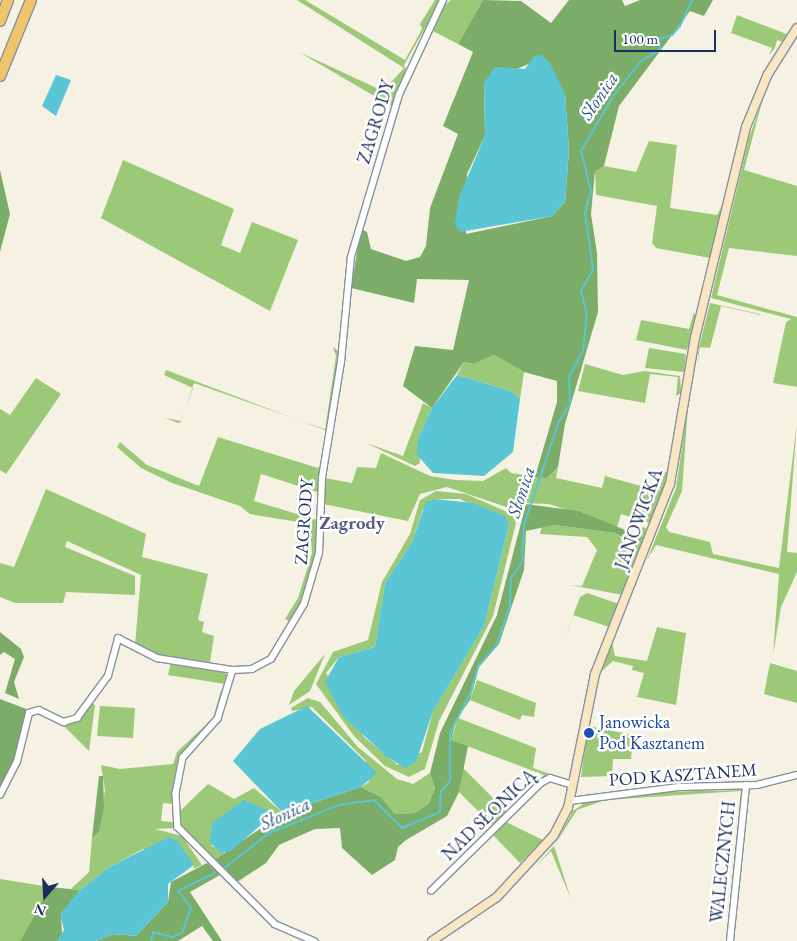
<!DOCTYPE html>
<meta charset="utf-8">
<style>
body{margin:0}
#map{position:relative;width:797px;height:941px;overflow:hidden;background:#f5f2e3;font-family:"EB Garamond",serif}
div>[style]{position:absolute}
[style*='--x']{left:calc(var(--x)*1px);top:calc(var(--y)*1px);width:calc(var(--w)*1px);rotate:calc(var(--a)*1deg)}
.green>*{inset:0;background:#9bc977}
.forest>*{inset:0;background:#7cad68}
.water>*{inset:0;background:#5ac5d4}
.stream>*{height:2px;margin:-1px;padding:0 1px;transform-origin:1px;border-radius:1px;background:#5ac5d4}
.roads{filter:drop-shadow(1px 0 #8890a0) drop-shadow(-1px 0 #8890a0) drop-shadow(0 1px #8890a0) drop-shadow(0 -1px #8890a0)}
.street>*{height:5.5px;margin:-2.75px;padding:0 2.75px;transform-origin:2.75px;border-radius:2.75px;background:#fff}
.secondary>*{height:8px;margin:-4px;padding:0 4px;transform-origin:4px;border-radius:4px;background:#f9e7c3}
.highway>*{height:10px;margin:-5px;padding:0 5px;transform-origin:5px;border-radius:5px;background:#f0c469}
.dots>*{width:14px;height:14px;translate:-50% -50%;box-sizing:border-box;border:2px solid #fff;border-radius:50%}
span{translate:-50% -50%;white-space:nowrap;text-align:center;line-height:1.15;-webkit-text-stroke:5px #fff;paint-order:stroke}
.street-label{font-size:18px;color:#1b2f5e}
.transit-label{font-size:18px;color:#164399}
.left{translate:0 -50%;text-align:left}
.water-label{font-size:19px;color:#2e5c81;font-style:italic}
.neighbourhood-label{font-size:19px;color:#5a5b86;font-weight:700}
.north{position:absolute;left:20px;top:871px;width:50px;height:50px;-webkit-text-stroke:4px #fff;paint-order:stroke;rotate:199deg;font-size:14px;font-weight:700;line-height:20px;text-align:center;color:#1b2f5e}
.north::after{content:'';display:block;margin:auto;width:18px;height:22px;background:#1b2f5e;clip-path:polygon(50% 0,100% 100%,50% 72%,0 100%)}
.scale{position:absolute;left:614px;top:30px;width:102px;height:22px;box-sizing:border-box;border:2px solid #1b2f5e;border-top:0;padding-left:6px;font-size:15px;line-height:18px;white-space:nowrap;color:#1b2f5e;-webkit-text-stroke:4px #fff;paint-order:stroke}
</style>
<div id="map">
<div class="green">
<div style="clip-path:polygon(297px 0,305px 0,405px 60px,422px 29px,420px 24px,435px 0,441px 0,404px 65px,406px 69px,393px 107px,299px 52px,383px 91px,404px 68px)"></div>
<div style="clip-path:polygon(451px 0,483px 0,458px 44px,433px 31px,412px 72px,443px 6px)"></div>
<div style="clip-path:polygon(737px 15px,789px 35px,783px 42px,777px 40px,775px 48px,769px 55px,772px 48px,731px 33px)"></div>
<div style="clip-path:polygon(763px 98px,744px 170px,797px 186px,797px 256px,729px 248px,717px 295px,797px 317px,797px 387px,773px 383px,786px 322px,791px 319px,711px 298px,749px 138px)"></div>
<div style="clip-path:polygon(649px 141px,677px 145px,670px 208px,717px 215px,722px 206px,710px 258px,656px 248px,652px 243px,657px 206px,596px 195px,595px 170px,604px 166px,636px 172px)"></div>
<div style="clip-path:polygon(123px 160px,234px 209px,221px 245px,240px 253px,252px 222px,298px 240px,270px 311px,101px 218px)"></div>
<div style="clip-path:polygon(710px 303px,760px 314px,761px 315px,721px 306px,710px 348px,700px 347px,697px 367px,699px 347px)"></div>
<div style="clip-path:polygon(694px 312px,696px 320px,687px 350px,636px 340px,641px 320px,689px 329px)"></div>
<div style="clip-path:polygon(333px 347px,340px 352px,327px 430px,194px 383px,181px 422px,178px 423px,165px 418px,181px 421px,193px 388px,164px 375px,166px 370px,325px 430px,336px 356px)"></div>
<div style="clip-path:polygon(649px 348px,686px 354px,684px 372px,645px 368px)"></div>
<div style="clip-path:polygon(494px 355px,524px 372px,520px 399px,511px 391px,457px 375px,464px 362px,474px 364px)"></div>
<div style="clip-path:polygon(585px 364px,623px 375px,644px 371px,680px 376px,681px 393px,676px 396px,678px 377px,650px 374px,645px 403px,578px 391px)"></div>
<div style="clip-path:polygon(36px 378px,61px 394px,6px 474px,0 470px,0 409px,10px 415px)"></div>
<div style="clip-path:polygon(423px 403px,432px 408px,418px 439px,420px 463px,415px 466px,366px 443px,403px 456px)"></div>
<div style="clip-path:polygon(688px 406px,682px 491px,666px 527px,669px 532px,710px 542px,713px 554px,779px 568px,797px 423px,787px 552px,797px 553px,797px 572px,781px 607px,773px 655px,779px 574px,656px 545px,647px 560px,676px 488px)"></div>
<div style="clip-path:polygon(218px 437px,318px 468px,322px 463px,317px 492px,261px 474px,254px 501px,317px 520px,316px 558px,301px 605px,290px 622px,285px 619px,298px 598px,312px 553px,310px 524px,250px 514px,240px 506px,172px 483px,141px 468px,117px 447px,120px 442px,147px 465px,199px 486px)"></div>
<div style="clip-path:polygon(381px 453px,430px 476px,455px 480px,483px 481px,506px 468px,511px 473px,547px 478px,558px 467px,556px 478px,602px 488px,605px 476px,659px 491px,665px 471px,669px 474px,650px 523px,621px 514px,617px 527px,549px 504px,520px 503px,512px 509px,447px 487px,420px 494px,408px 521px,323px 504px,325px 478px,352px 483px,357px 467px,376px 468px)"></div>
<div style="clip-path:polygon(46px 489px,146px 534px,142px 557px,208px 574px,198px 620px,204px 622px,202px 632px,214px 636px,210px 662px,157px 656px,135px 645px,141px 575px,67px 541px,65px 547px,135px 576px,135px 595px,66px 592px,63px 603px,15px 603px,0 597px,0 563px,14px 567px)"></div>
<div style="clip-path:polygon(evenodd,436px 491px,466px 494px,512px 514px,516px 523px,493px 616px,439px 721px,425px 769px,409px 777px,385px 766px,354px 736px,316px 684px,333px 652px,368px 640px,382px 582px,410px 534px,420px 500px,436px 491px,435px 499px,460px 499px,509px 525px,484px 626px,433px 711px,422px 752px,398px 765px,364px 737px,326px 673px,339px 657px,375px 647px,385px 583px,411px 544px,423px 510px,435px 499px)"></div>
<div style="clip-path:polygon(554px 525px,615px 533px,623px 539px,643px 537px,638px 535px,641px 527px,646px 528px,643px 544px,622px 595px,571px 585px,582px 586px,597px 550px,587px 537px,540px 534px,542px 526px)"></div>
<div style="clip-path:polygon(587px 593px,619px 604px,609px 627px,573px 615px,561px 648px,580px 597px)"></div>
<div style="clip-path:polygon(657px 627px,686px 633px,676px 705px,637px 697px,644px 673px,632px 670px,633px 666px,613px 661px,602px 671px,612px 643px,615px 656px,647px 661px)"></div>
<div style="clip-path:polygon(325px 654px,310px 691px,289px 705px,294px 691px)"></div>
<div style="clip-path:polygon(171px 662px,223px 671px,228px 676px,225px 684px,168px 675px)"></div>
<div style="clip-path:polygon(770px 663px,797px 671px,797px 703px,764px 694px)"></div>
<div style="clip-path:polygon(477px 680px,536px 703px,534px 717px,522px 715px,520px 720px,470px 700px)"></div>
<div style="clip-path:polygon(221px 690px,222px 701px,217px 716px,180px 761px,173px 804px,163px 803px,161px 821px,173px 822px,174px 828px,155px 829px,182px 836px,202px 865px,193px 869px,194px 865px,143px 849px,108px 868px,80px 890px,71px 889px,89px 872px,92px 838px,99px 832px,105px 790px,101px 765px,120px 769px,173px 764px,177px 752px,213px 718px)"></div>
<div style="clip-path:polygon(308px 698px,320px 702px,358px 747px,397px 779px,413px 784px,430px 773px,435px 789px,428px 804px,415px 813px,395px 814px,381px 797px,361px 787px,369px 782px,366px 761px,312px 707px,292px 711px,291px 708px)"></div>
<div style="clip-path:polygon(92px 703px,95px 705px,89px 751px,60px 722px,74px 722px)"></div>
<div style="clip-path:polygon(100px 706px,135px 708px,133px 738px,97px 736px)"></div>
<div style="clip-path:polygon(458px 718px,536px 748px,533px 768px,567px 780px,546px 774px,549px 777px,535px 786px,544px 775px,451px 740px)"></div>
<div style="clip-path:polygon(588px 726px,633px 735px,631px 759px,613px 759px,612px 776px,581px 777px)"></div>
<div style="clip-path:polygon(463px 768px,508px 813px,447px 872px,493px 826px,459px 792px)"></div>
<div style="clip-path:polygon(208px 784px,234px 799px,254px 788px,283px 813px,266px 823px,269px 818px,211px 828px,212px 846px,225px 853px,213px 861px,180px 826px,179px 812px)"></div>
<div style="clip-path:polygon(743px 790px,728px 924px,741px 791px,605px 800px,577px 810px,568px 824px,554px 846px,571px 899px,551px 851px,534px 868px,554px 846px,573px 811px,586px 802px,657px 792px)"></div>
<div style="clip-path:polygon(506px 822px,543px 840px,520px 863px,493px 835px)"></div>
<div style="clip-path:polygon(0 879px,50px 887px,20px 941px,0 941px)"></div>
</div>
<div class="forest">
<div style="clip-path:polygon(evenodd,483px 0,521px 1px,551px 23px,569px 0,622px 0,625px 6px,640px 0,713px 0,704px 16px,690px 11px,619px 106px,604px 166px,595px 171px,591px 214px,597px 253px,598px 312px,565px 424px,558px 467px,547px 478px,535px 477px,557px 402px,557px 381px,524px 372px,494px 355px,474px 364px,464px 362px,432px 408px,403px 386px,415px 346px,453px 350px,469px 280px,417px 279px,414px 303px,351px 288px,361px 229px,367px 232px,371px 249px,406px 261px,420px 257px,426px 246px,430px 208px,458px 134px,443px 126px,473px 52px,458px 44px,483px 0,533px 62px,565px 94px,569px 150px,565px 202px,552px 216px,466px 234px,467px 174px,485px 136px,484px 83px,533px 62px)"></div>
<div style="clip-path:polygon(0 170px,10px 214px,0 252px)"></div>
<div style="clip-path:polygon(526px 504px,578px 511px,643px 537px,635px 545px,615px 533px,554px 525px,526px 531px,524px 570px,499px 644px,479px 667px,470px 700px,456px 720px,451px 740px,468px 746px,459px 792px,447px 816px,406px 840px,398px 847px,395px 860px,372px 875px,342px 848px,340px 828px,315px 829px,279px 845px,266px 863px,234px 884px,213px 861px,283px 813px,361px 787px,381px 797px,395px 814px,415px 813px,428px 804px,435px 789px,430px 773px,440px 733px,497px 615px)"></div>
<div style="clip-path:polygon(0 632px,21px 649px,24px 657px,14px 682px,19px 699px,5px 693px,15px 659px,4px 652px,0 655px)"></div>
<div style="clip-path:polygon(0 699px,29px 710px,20px 750px,0 793px)"></div>
<div style="clip-path:polygon(99px 776px,103px 776px,104px 806px,99px 832px,92px 838px)"></div>
<div style="clip-path:polygon(207px 863px,220px 875px,190px 892px,222px 941px,213px 941px,202px 926px,178px 941px,96px 941px,113px 934px,136px 936px,168px 902px,171px 882px)"></div>
<div style="clip-path:polygon(50px 887px,80px 890px,61px 914px,62px 935px,57px 941px,20px 941px)"></div>
</div>
<div class="water">
<div style="clip-path:polygon(534px 56px,541px 55px,550px 63px,565px 94px,569px 150px,565px 202px,552px 216px,460px 232px,455px 224px,459px 197px,485px 136px,484px 83px,495px 67px,525px 69px)"></div>
<div style="clip-path:polygon(56px 75px,71px 80px,56px 116px,42px 106px)"></div>
<div style="clip-path:polygon(457px 375px,511px 391px,520px 399px,513px 452px,484px 476px,433px 473px,417px 455px,418px 439px,432px 408px)"></div>
<div style="clip-path:polygon(435px 499px,473px 503px,505px 516px,509px 525px,484px 626px,433px 711px,416px 762px,405px 768px,386px 756px,343px 716px,325px 682px,339px 657px,375px 647px,385px 583px,411px 544px,426px 503px)"></div>
<div style="clip-path:polygon(307px 706px,377px 773px,361px 787px,283px 813px,233px 761px,260px 729px)"></div>
<div style="clip-path:polygon(244px 800px,267px 810px,269px 818px,230px 852px,219px 852px,210px 842px,212px 823px)"></div>
<div style="clip-path:polygon(168px 837px,177px 840px,194px 865px,168px 884px,168px 902px,136px 936px,113px 934px,96px 941px,57px 941px,64px 930px,60px 914px,80px 890px,108px 868px)"></div>
</div>
<div class="stream">
<div style="--x:223;--y:869;--w:58;--a:-38"></div>
<div style="--x:269;--y:833;--w:75;--a:-21.8"></div>
<div style="--x:339;--y:805;--w:35;--a:-8"></div>
<div style="--x:374;--y:800;--w:40;--a:45"></div>
<div style="--x:402;--y:828;--w:41;--a:-22.8"></div>
<div style="--x:440;--y:812;--w:21;--a:-87"></div>
<div style="--x:441;--y:791;--w:13;--a:-48"></div>
<div style="--x:450;--y:781;--w:48;--a:-90"></div>
<div style="--x:450;--y:733;--w:46;--a:-62.9"></div>
<div style="--x:471;--y:692;--w:27;--a:-75"></div>
<div style="--x:478;--y:666;--w:29;--a:-49"></div>
<div style="--x:497;--y:644;--w:40;--a:-71.1"></div>
<div style="--x:510;--y:606;--w:28;--a:-88"></div>
<div style="--x:511;--y:578;--w:19;--a:-55"></div>
<div style="--x:522;--y:562;--w:37;--a:-87"></div>
<div style="--x:524;--y:525;--w:110;--a:-71.4"></div>
<div style="--x:559;--y:421;--w:20;--a:-57"></div>
<div style="--x:570;--y:404;--w:27;--a:-92"></div>
<div style="--x:569;--y:377;--w:30;--a:-62"></div>
<div style="--x:583;--y:351;--w:36;--a:-84"></div>
<div style="--x:587;--y:315;--w:25;--a:-104"></div>
<div style="--x:581;--y:291;--w:25;--a:-61"></div>
<div style="--x:593;--y:269;--w:57;--a:-98.1"></div>
<div style="--x:585;--y:213;--w:23;--a:-75"></div>
<div style="--x:591;--y:191;--w:41;--a:-104"></div>
<div style="--x:581;--y:151;--w:65;--a:-59.5"></div>
<div style="--x:614;--y:95;--w:43;--a:-51.5"></div>
<div style="--x:641;--y:61;--w:22;--a:-30"></div>
<div style="--x:660;--y:50;--w:11;--a:-95"></div>
<div style="--x:659;--y:39;--w:14;--a:-17"></div>
<div style="--x:672;--y:35;--w:12;--a:-48"></div>
<div style="--x:680;--y:26;--w:29;--a:-65"></div>
<div style="--x:151;--y:941;--w:9;--a:-77"></div>
<div style="--x:153;--y:932;--w:20;--a:15"></div>
<div style="--x:172;--y:937;--w:11;--a:-22"></div>
<div style="--x:182;--y:933;--w:27;--a:-70"></div>
<div style="--x:191;--y:908;--w:21;--a:-127"></div>
<div style="--x:178;--y:891;--w:41;--a:-25.9"></div>
</div>
<div class="roads">
<div class="street">
<div style="--x:233;--y:670;--w:51;--a:107"></div>
<div style="--x:218;--y:719;--w:52;--a:131.9"></div>
<div style="--x:183;--y:758;--w:36;--a:101"></div>
<div style="--x:176;--y:793;--w:34;--a:87"></div>
<div style="--x:178;--y:827;--w:137;--a:45"></div>
<div style="--x:275;--y:924;--w:43;--a:23.6"></div>
<div style="--x:0;--y:795;--w:37;--a:-63"></div>
<div style="--x:17;--y:762;--w:50;--a:-76.2"></div>
<div style="--x:29;--y:713;--w:10;--a:-17"></div>
<div style="--x:39;--y:710;--w:28;--a:26"></div>
<div style="--x:64;--y:722;--w:14;--a:-17"></div>
<div style="--x:77;--y:718;--w:52;--a:-53.6"></div>
<div style="--x:108;--y:676;--w:39;--a:-75"></div>
<div style="--x:118;--y:638;--w:44;--a:27.1"></div>
<div style="--x:157;--y:658;--w:77;--a:9"></div>
<div style="--x:233;--y:670;--w:19;--a:-3"></div>
<div style="--x:252;--y:669;--w:21;--a:-28"></div>
<div style="--x:271;--y:659;--w:64;--a:-59"></div>
<div style="--x:304;--y:604;--w:53;--a:-73.6"></div>
<div style="--x:319;--y:553;--w:75;--a:-87.7"></div>
<div style="--x:322;--y:478;--w:118;--a:-80.7"></div>
<div style="--x:341;--y:362;--w:105;--a:-84.6"></div>
<div style="--x:351;--y:257;--w:169;--a:-73.5"></div>
<div style="--x:399;--y:95;--w:105;--a:-65.1"></div>
<div style="--x:570;--y:801;--w:111;--a:-7.3"></div>
<div style="--x:680;--y:787;--w:77;--a:-1.5"></div>
<div style="--x:757;--y:785;--w:41;--a:-14"></div>
<div style="--x:431;--y:891;--w:154;--a:-44.5"></div>
<div style="--x:541;--y:783;--w:10;--a:-29"></div>
<div style="--x:550;--y:778;--w:24;--a:17"></div>
<div style="--x:730;--y:941;--w:156;--a:-84.1"></div>
</div>
<div class="secondary">
<div style="--x:432;--y:941;--w:78;--a:-34.1"></div>
<div style="--x:497;--y:897;--w:84;--a:-47.4"></div>
<div style="--x:554;--y:835;--w:30;--a:-63"></div>
<div style="--x:568;--y:808;--w:137;--a:-78.6"></div>
<div style="--x:595;--y:674;--w:204;--a:-68.5"></div>
<div style="--x:670;--y:484;--w:148;--a:-80.3"></div>
<div style="--x:695;--y:338;--w:217;--a:-76.4"></div>
<div style="--x:746;--y:127;--w:57;--a:-67.5"></div>
<div style="--x:768;--y:74;--w:54;--a:-57.8"></div>
</div>
<div class="highway">
<div style="--x:0;--y:21;--w:22;--a:-69"></div>
<div style="--x:0;--y:76;--w:82;--a:-67.8"></div>
</div>
</div>
<div class="dots">
<div style="left:589px;top:733px;background:#1a4fb4"></div>
</div>
<div class="street-label">
<span style="left:376px;top:122px;rotate:-73deg">ZAGRODY</span>
<span style="left:639px;top:519px;rotate:-70deg">JANOWICKA</span>
<span style="left:304px;top:522px;rotate:-86deg">ZAGRODY</span>
<span style="left:683px;top:775px;rotate:-4deg">POD KASZTANEM</span>
<span style="left:489px;top:815px;rotate:-44deg">NAD SŁONICĄ</span>
<span style="left:723px;top:862px;rotate:-84deg">WALECZNYCH</span>
</div>
<div class="transit-label">
<span class="left" style="left:599px;top:733px">Janowicka<br>Pod Kasztanem</span>
</div>
<div class="water-label">
<span style="left:599px;top:96px;rotate:-56deg">Słonica</span>
<span style="left:521px;top:492px;rotate:-72deg">Słonica</span>
<span style="left:285px;top:814px;rotate:-25deg">Słonica</span>
</div>
<div class="neighbourhood-label">
<span style="left:352px;top:523px">Zagrody</span>
</div>
<div class="north">N</div>
<div class="scale">100 m</div>
</div>
